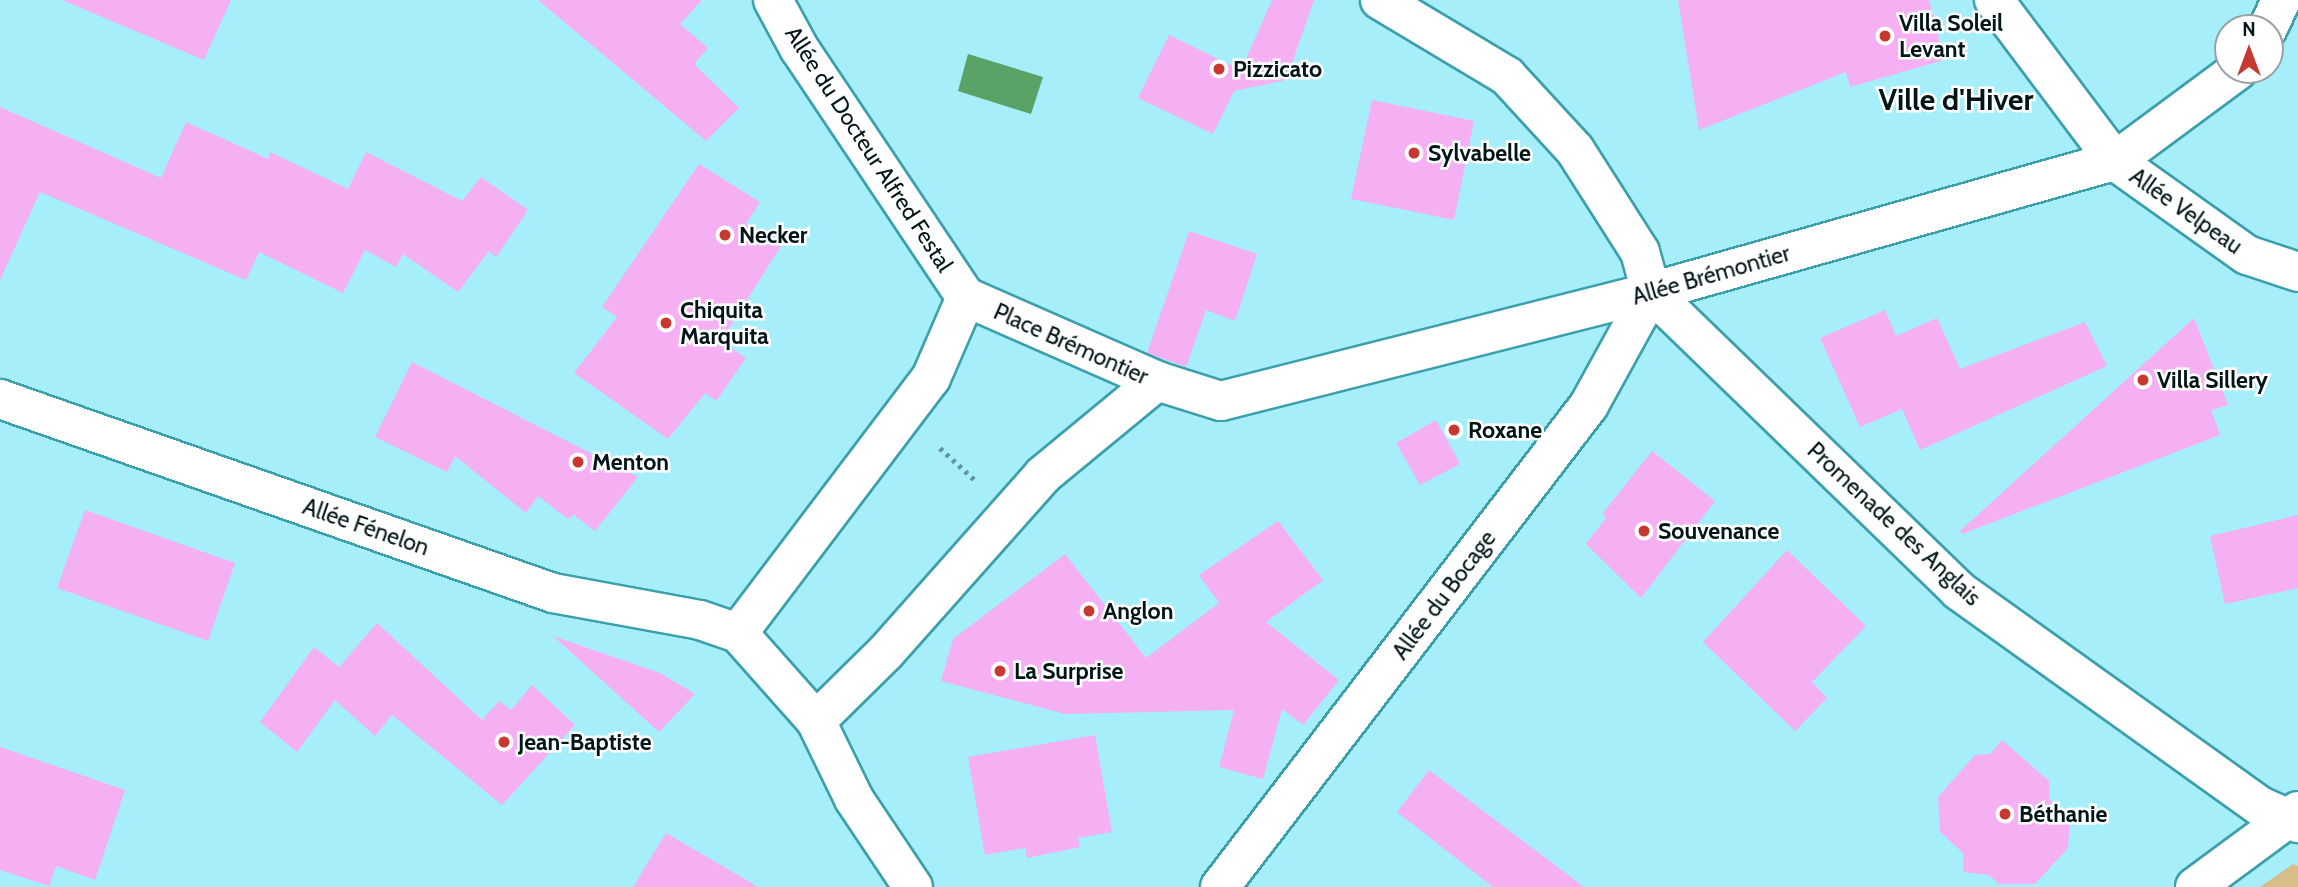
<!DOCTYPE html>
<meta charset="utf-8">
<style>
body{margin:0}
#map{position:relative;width:2298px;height:887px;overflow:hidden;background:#a6effa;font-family:Cabin,sans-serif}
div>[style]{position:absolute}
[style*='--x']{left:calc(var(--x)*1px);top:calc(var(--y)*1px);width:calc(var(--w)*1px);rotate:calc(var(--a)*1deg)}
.green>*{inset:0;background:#d5be88}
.water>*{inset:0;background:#5aa265}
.building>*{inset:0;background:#f4b0f2}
.path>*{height:4.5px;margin-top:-2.25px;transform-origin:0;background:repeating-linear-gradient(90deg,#63959d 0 3.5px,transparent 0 8.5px)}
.roads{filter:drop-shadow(2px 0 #3c9fac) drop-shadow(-2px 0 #3c9fac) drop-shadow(0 2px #3c9fac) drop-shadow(0 -2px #3c9fac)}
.street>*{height:38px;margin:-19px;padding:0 19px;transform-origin:19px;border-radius:19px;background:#fff}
.secondary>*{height:38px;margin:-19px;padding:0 19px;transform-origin:19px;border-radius:19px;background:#fff}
.dots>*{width:19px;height:19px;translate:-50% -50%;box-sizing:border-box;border:4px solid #fff;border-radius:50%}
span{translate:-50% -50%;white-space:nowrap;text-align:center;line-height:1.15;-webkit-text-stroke:5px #fff;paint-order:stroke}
.poi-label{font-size:23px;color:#021518;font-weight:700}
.left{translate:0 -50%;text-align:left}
.street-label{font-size:23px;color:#021518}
.district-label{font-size:30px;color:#021518;font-weight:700}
.north{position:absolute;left:2214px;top:14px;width:70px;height:70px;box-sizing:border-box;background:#fff;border:2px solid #9aa1a3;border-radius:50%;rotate:0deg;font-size:19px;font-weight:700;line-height:28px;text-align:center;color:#021518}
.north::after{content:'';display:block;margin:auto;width:24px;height:32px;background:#c63830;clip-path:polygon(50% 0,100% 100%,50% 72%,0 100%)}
</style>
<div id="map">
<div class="green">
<div style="clip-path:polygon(2293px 864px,2298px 866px,2298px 887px,2260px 887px)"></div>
</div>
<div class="water">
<div style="clip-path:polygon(968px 54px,1043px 77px,1031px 114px,958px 91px)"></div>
</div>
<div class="building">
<div style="clip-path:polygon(62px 0,231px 0,204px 60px)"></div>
<div style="clip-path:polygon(538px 0,702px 0,680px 24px,708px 48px,694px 64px,739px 108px,706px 141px)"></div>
<div style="clip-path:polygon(1272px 0,1314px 0,1286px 80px,1234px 91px,1213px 134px,1138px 98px,1169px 35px,1241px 70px)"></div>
<div style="clip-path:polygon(1678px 0,1929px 0,1944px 60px,1850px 87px,1846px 72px,1699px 130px)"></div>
<div style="clip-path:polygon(1372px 100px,1474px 121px,1454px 220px,1351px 199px)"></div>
<div style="clip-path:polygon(0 107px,161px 178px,186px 122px,268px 159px,270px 152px,348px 189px,366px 152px,462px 201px,481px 177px,528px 210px,496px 257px,489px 251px,458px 292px,403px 254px,396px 267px,365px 250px,343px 293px,259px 252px,246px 280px,40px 192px,0 280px)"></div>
<div style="clip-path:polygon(699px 164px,760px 202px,746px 224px,781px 246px,721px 341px,746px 358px,716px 401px,705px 393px,668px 439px,574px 373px,617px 317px,602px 307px)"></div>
<div style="clip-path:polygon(1189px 231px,1257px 254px,1235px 321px,1206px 310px,1186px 367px,1147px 353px)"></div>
<div style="clip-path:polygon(1885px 310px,1896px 336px,1937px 318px,1960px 369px,2085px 322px,2107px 366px,1920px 450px,1902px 409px,1860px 427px,1820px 338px)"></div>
<div style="clip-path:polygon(2194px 318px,2228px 405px,2211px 410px,2220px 435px,1962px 534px,1960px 531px)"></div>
<div style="clip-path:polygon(412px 362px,551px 433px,638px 477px,595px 531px,574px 515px,568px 519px,538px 496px,526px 513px,455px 456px,447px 472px,375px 437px)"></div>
<div style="clip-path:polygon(1436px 420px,1460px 464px,1420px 485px,1396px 443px)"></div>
<div style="clip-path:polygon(1652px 451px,1715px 501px,1641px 598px,1586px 544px,1606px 518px,1603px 513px)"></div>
<div style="clip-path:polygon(85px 510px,235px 563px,208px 641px,57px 588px)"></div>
<div style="clip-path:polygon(2298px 515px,2298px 588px,2225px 604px,2210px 536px)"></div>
<div style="clip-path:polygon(1278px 521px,1323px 580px,1266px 622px,1339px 680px,1303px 725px,1282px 709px,1263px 779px,1219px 767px,1234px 710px,1065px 714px,941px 681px,953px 639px,1065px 554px,1146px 658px,1219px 603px,1199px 575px)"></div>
<div style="clip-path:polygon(1787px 550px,1866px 626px,1812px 682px,1827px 698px,1795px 731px,1703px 642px)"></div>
<div style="clip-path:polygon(377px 623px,482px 720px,499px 701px,511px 710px,532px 685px,575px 725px,502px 805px,392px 715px,375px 736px,335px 700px,297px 752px,260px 722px,314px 647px,339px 667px)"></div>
<div style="clip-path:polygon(553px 636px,660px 673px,695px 694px,659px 732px)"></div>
<div style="clip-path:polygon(1095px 735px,1112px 832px,1078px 838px,1080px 847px,1027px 858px,1025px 848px,985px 855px,968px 757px)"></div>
<div style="clip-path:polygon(2002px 740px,2049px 781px,2049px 799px,2070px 817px,2068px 848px,2035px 884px,1999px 884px,1989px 875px,1963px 872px,1963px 853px,1940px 832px,1938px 797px,1975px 755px,1990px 754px)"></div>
<div style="clip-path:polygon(0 747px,125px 790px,95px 880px,56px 866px,49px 886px,0 870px)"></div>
<div style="clip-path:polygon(1429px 770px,1584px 887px,1493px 887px,1397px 812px)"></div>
<div style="clip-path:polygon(666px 833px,758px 887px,633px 887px)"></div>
</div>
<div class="path">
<div style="--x:940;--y:448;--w:47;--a:42.4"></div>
</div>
<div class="roads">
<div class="street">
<div style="--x:773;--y:0;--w:55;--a:61.6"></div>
<div style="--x:799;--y:48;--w:300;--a:56.2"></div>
<div style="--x:1380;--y:0;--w:148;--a:30.9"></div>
<div style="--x:1507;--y:76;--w:100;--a:47.4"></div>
<div style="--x:1575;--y:150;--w:121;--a:57.5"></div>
<div style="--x:1640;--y:252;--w:41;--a:74.6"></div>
<div style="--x:1651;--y:292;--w:428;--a:44.1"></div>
<div style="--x:1958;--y:590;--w:371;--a:35.6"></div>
<div style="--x:2260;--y:806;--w:42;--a:24.1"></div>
<div style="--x:1994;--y:0;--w:201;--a:53.1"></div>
<div style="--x:2115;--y:161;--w:162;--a:35.5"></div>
<div style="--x:2247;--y:255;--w:54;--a:18.4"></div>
<div style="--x:2268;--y:28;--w:31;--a:-65"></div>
<div style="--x:966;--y:297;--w:209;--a:23.7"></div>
<div style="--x:1157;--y:381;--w:67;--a:17.4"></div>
<div style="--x:1221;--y:401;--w:444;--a:-14.2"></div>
<div style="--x:1651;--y:292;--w:482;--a:-15.8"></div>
<div style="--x:2115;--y:161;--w:153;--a:-36.5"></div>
<div style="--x:0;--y:399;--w:586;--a:19.33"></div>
<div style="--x:553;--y:593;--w:149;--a:10.4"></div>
<div style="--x:700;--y:620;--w:40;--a:18.9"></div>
<div style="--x:738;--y:633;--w:118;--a:48.4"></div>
<div style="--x:816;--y:721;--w:87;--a:64"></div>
<div style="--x:854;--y:799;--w:106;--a:56.2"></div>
<div style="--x:738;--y:633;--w:320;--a:-52.9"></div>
<div style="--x:931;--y:378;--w:88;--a:-66.6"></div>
<div style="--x:816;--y:721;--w:98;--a:-44.6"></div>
<div style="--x:886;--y:652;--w:237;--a:-48.4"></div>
<div style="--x:1043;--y:475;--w:148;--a:-39.5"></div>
<div style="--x:1220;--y:887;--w:607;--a:-52.56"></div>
<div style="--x:1589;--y:405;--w:129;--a:-61.2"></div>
</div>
<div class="secondary">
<div style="--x:2195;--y:887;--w:128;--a:-36.4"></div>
</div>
</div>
<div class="dots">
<div style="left:1885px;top:36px;background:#c63830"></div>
<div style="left:1219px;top:69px;background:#c63830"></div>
<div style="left:1414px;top:153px;background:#c63830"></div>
<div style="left:725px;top:235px;background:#c63830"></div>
<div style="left:666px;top:323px;background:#c63830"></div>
<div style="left:2143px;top:380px;background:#c63830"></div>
<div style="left:1454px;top:430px;background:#c63830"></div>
<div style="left:578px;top:462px;background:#c63830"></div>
<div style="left:1644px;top:531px;background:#c63830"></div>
<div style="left:1089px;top:611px;background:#c63830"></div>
<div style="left:1000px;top:671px;background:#c63830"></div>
<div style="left:504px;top:742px;background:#c63830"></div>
<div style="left:2005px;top:814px;background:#c63830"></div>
</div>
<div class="poi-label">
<span class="left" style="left:1899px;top:36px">Villa Soleil<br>Levant</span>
<span class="left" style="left:1233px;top:69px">Pizzicato</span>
<span class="left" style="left:1428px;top:153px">Sylvabelle</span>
<span class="left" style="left:739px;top:235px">Necker</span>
<span class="left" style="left:680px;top:323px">Chiquita<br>Marquita</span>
<span class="left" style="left:2157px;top:380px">Villa Sillery</span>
<span class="left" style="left:1468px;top:430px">Roxane</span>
<span class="left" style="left:592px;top:462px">Menton</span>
<span class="left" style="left:1658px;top:531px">Souvenance</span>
<span class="left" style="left:1103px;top:611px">Anglon</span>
<span class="left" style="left:1014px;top:671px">La Surprise</span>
<span class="left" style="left:518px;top:742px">Jean-Baptiste</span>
<span class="left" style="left:2019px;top:814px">Béthanie</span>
</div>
<div class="street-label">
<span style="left:869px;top:149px;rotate:57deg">Allée du Docteur Alfred Festal</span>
<span style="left:2186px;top:211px;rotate:35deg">Allée Velpeau</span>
<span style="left:1711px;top:275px;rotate:-16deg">Allée Brémontier</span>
<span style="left:1071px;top:344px;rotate:24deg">Place Brémontier</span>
<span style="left:1894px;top:524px;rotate:43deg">Promenade des Anglais</span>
<span style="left:366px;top:527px;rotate:19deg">Allée Fénelon</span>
<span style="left:1444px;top:595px;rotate:-53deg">Allée du Bocage</span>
</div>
<div class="district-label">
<span style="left:1956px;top:100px">Ville d'Hiver</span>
</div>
<div class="north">N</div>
</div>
